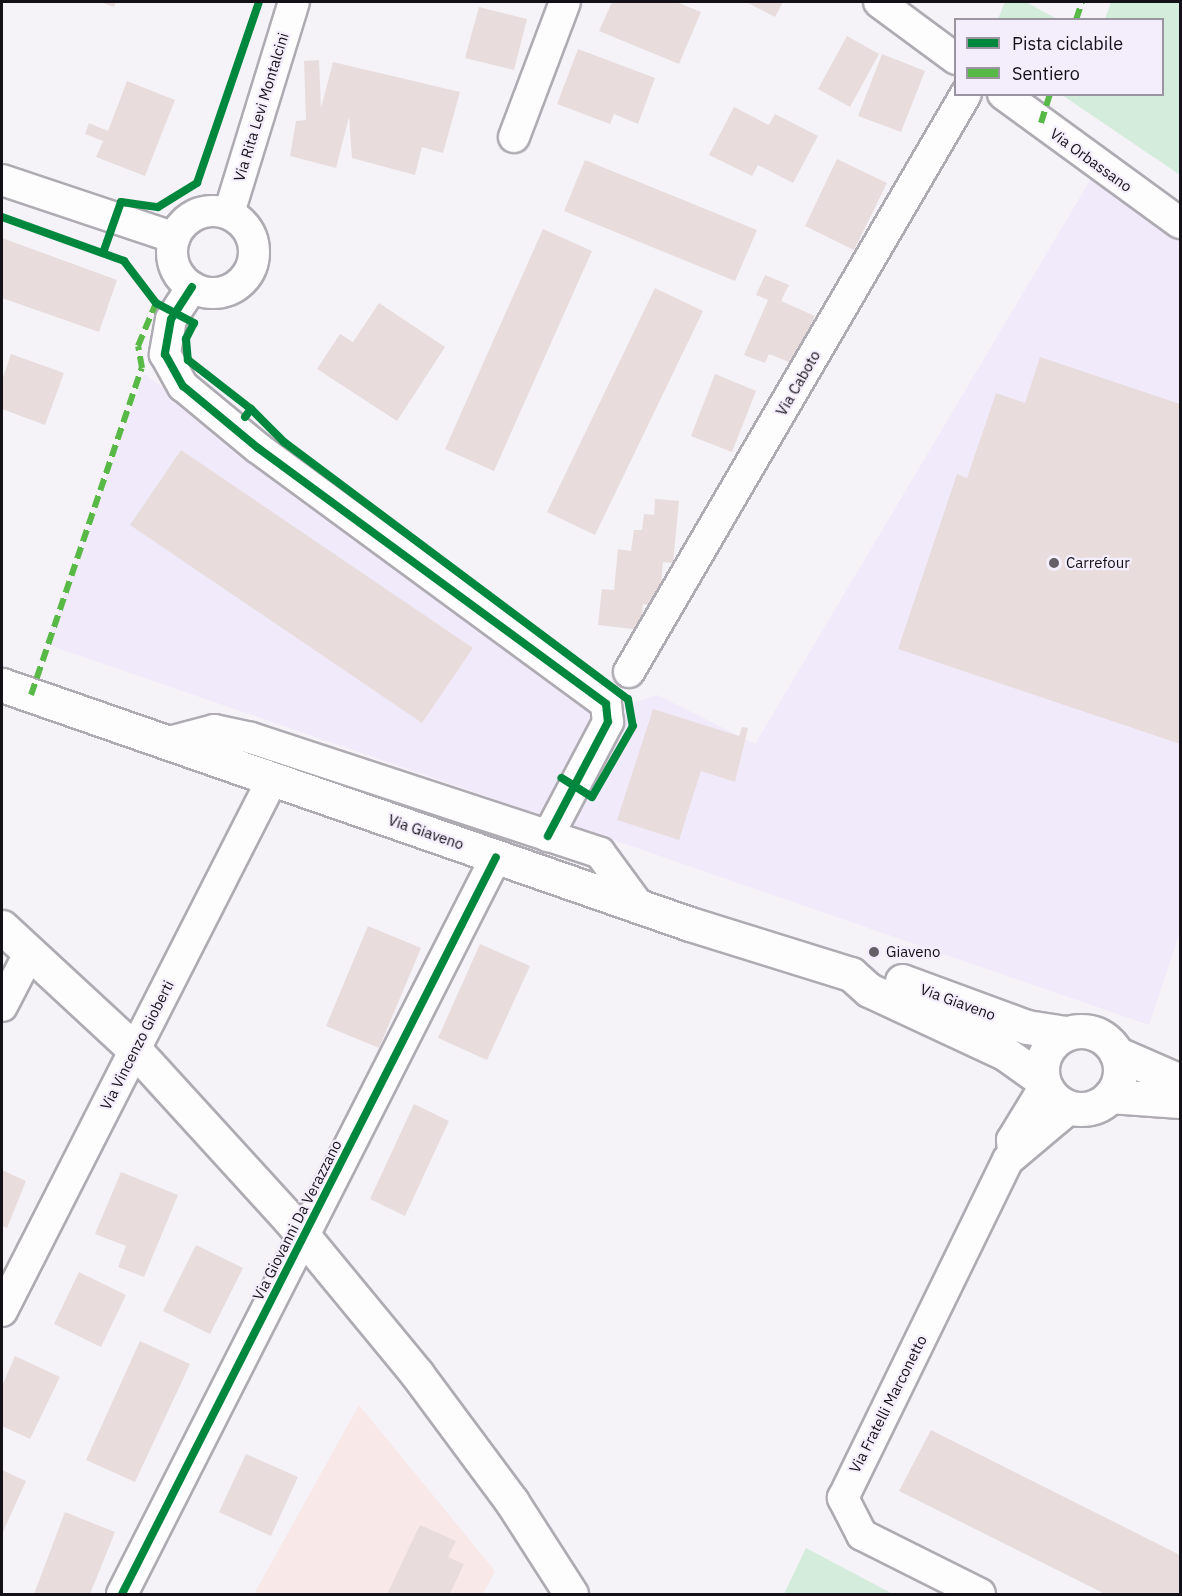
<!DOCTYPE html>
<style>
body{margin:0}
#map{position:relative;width:1182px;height:1596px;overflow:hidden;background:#f5f2f8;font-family:"IBM Plex Sans",sans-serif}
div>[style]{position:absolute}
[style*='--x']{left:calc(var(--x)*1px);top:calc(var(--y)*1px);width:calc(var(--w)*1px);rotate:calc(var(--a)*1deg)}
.built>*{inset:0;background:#f1eafa}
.industrial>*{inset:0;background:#f8e8e8}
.green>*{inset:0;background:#d4ecdb}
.building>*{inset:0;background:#e8dddc}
.roads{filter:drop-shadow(2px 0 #aeabb2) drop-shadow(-2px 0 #aeabb2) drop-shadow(0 2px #aeabb2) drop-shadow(0 -2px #aeabb2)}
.minor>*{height:30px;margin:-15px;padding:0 15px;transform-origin:15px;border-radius:15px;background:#fefdfe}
.minor>.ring{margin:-15px;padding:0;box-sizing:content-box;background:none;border:30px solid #fefdfe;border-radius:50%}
.secondary>*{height:33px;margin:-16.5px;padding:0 16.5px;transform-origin:16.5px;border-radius:16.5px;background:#fefdfe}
.secondary>.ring{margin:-16.5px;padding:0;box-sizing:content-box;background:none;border:33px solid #fefdfe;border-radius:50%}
.quiet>*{height:6px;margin-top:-3px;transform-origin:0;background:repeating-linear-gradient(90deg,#58b947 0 12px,transparent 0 18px)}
.cycleway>*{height:8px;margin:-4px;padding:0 4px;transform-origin:4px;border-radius:4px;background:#00873e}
.dots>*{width:16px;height:16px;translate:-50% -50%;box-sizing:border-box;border:3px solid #f4eefc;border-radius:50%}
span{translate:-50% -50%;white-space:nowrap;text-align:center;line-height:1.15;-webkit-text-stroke:4.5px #f4eefc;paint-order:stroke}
.street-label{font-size:15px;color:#141018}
.poi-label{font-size:15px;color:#141018}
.left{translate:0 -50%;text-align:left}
.frame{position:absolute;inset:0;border:3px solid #141018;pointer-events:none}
.legend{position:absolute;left:954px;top:18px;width:210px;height:78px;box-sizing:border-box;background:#f4eefc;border:2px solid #9a95a1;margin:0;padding:8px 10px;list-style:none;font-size:18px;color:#141018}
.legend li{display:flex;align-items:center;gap:12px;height:30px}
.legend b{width:30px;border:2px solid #9a95a1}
</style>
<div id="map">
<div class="built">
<div style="clip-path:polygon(1095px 172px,1180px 234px,1180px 932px,1149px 1025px,46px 644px,144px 374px,610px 711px,657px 695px,755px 744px)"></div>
</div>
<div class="industrial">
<div style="clip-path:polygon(359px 1405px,495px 1571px,483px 1594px,254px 1594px)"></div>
</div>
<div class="green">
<div style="clip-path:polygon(1005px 2px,1026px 2px,1057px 19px,998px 19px)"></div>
<div style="clip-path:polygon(1111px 2px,1180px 2px,1180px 175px,1062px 95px,1162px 94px,1162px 20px,1105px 19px)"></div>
<div style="clip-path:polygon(806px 1548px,893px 1594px,784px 1594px)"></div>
</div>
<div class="building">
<div style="clip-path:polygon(100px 2px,116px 2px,114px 7px)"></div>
<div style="clip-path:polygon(612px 2px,676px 2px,701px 12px,679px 64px,599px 31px)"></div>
<div style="clip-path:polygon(746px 2px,783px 2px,775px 17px)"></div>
<div style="clip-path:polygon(479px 7px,527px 19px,514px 70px,465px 58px)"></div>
<div style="clip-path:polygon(847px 36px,879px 54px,850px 107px,818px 89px)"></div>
<div style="clip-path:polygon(578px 49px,655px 78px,638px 124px,614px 114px,610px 124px,557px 104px)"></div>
<div style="clip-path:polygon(882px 54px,925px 71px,901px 132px,858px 116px)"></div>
<div style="clip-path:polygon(319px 60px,321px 108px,333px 62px,460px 92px,443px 153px,422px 147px,415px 175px,352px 158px,349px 117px,336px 168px,290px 156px,296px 121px,306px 120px,304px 61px)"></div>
<div style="clip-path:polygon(127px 81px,175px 100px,145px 176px,96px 157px,103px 141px,85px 134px,89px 123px,108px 131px)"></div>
<div style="clip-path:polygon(734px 107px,769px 125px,775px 114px,818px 136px,793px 183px,758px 165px,752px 176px,709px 155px)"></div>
<div style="clip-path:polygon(837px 159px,887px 183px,854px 250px,805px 226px)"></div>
<div style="clip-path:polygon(585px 160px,757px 230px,735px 281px,564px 211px)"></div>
<div style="clip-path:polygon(543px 229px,592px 251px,494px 471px,445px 449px)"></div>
<div style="clip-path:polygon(2px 238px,117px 280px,99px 332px,2px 298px)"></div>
<div style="clip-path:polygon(765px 275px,789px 285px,781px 301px,815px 316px,794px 364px,769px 354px,765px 363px,744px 355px,768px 300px,756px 295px)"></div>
<div style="clip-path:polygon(655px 288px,703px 311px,595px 535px,547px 512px)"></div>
<div style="clip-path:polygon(379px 303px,445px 347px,397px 421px,317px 369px,340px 334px,353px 342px)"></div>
<div style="clip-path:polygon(11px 354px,64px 373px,45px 425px,2px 409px,2px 380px)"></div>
<div style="clip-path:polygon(1040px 357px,1180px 404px,1180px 744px,898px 649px,957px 474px,967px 478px,996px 393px,1025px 403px)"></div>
<div style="clip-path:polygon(715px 374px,756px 391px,732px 452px,691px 436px)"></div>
<div style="clip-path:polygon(181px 450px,473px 648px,422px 723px,130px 525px)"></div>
<div style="clip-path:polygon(655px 499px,679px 501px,673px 563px,663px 562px,659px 606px,643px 604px,641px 630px,598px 625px,602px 589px,614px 590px,618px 549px,631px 551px,634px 530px,642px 530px,644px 514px,654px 515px)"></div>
<div style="clip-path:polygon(653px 709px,739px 736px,742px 727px,748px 728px,735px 782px,701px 771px,679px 840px,617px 820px)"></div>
<div style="clip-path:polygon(368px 926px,421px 948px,379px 1048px,326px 1026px)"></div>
<div style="clip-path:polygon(480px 944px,530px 966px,487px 1060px,438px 1038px)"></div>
<div style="clip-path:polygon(414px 1104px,449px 1121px,405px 1216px,370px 1199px)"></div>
<div style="clip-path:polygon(2px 1170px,26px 1181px,7px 1228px,2px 1226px)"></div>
<div style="clip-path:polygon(121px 1172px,178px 1195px,144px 1277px,118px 1267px,126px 1246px,95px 1234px)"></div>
<div style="clip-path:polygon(196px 1245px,243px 1268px,210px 1334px,163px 1311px)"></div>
<div style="clip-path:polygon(79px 1272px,126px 1295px,101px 1347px,54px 1324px)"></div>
<div style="clip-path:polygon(140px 1341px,190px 1364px,135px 1482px,86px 1460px)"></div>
<div style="clip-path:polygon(15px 1356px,60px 1377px,30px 1439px,2px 1426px,2px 1386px)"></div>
<div style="clip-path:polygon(931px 1430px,1180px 1555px,1180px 1594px,1105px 1594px,899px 1491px)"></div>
<div style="clip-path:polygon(246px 1454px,298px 1477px,271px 1536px,219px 1512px)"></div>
<div style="clip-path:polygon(2px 1470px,26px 1481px,2px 1534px)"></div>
<div style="clip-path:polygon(65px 1512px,115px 1532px,90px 1594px,34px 1594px)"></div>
<div style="clip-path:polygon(420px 1525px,456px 1541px,448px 1557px,464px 1564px,450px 1594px,387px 1594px)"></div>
</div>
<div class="roads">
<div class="minor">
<div style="--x:879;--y:2;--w:96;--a:36.5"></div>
<div style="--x:1003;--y:94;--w:219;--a:36.1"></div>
<div style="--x:514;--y:137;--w:144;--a:-69.3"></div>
<div style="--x:2;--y:180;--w:182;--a:18.5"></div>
<div class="ring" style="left:172px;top:211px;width:52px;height:52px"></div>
<div style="--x:229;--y:213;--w:221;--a:-72.9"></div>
<div style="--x:192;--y:287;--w:38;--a:123"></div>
<div style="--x:171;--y:319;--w:36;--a:100"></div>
<div style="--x:165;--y:354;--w:37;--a:61"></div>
<div style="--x:183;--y:386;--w:97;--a:39.6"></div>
<div style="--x:258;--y:448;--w:432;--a:36.3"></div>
<div style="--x:606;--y:704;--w:18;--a:84"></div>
<div style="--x:608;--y:722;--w:129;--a:117.8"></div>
<div style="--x:629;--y:672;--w:669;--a:-59.76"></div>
<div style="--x:169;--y:742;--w:47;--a:-14.9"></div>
<div style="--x:214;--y:730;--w:38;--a:12"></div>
<div style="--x:251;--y:738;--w:367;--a:18.2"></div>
<div style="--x:600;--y:853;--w:66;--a:53.7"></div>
<div style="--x:2;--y:1006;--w:61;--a:-62.6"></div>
<div style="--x:1013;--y:1152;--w:12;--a:-95"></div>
<div style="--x:1012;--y:1140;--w:63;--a:-58.6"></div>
<div style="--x:2;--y:1311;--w:598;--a:-63.05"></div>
<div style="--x:122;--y:1594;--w:826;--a:-63.09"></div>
<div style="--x:980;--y:1594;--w:132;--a:-153.4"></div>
<div style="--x:862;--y:1535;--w:42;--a:-117.2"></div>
<div style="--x:843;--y:1498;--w:376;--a:-64"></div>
<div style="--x:1008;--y:1160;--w:81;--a:-40"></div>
</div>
<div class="secondary">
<div style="--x:2;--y:685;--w:728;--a:19.16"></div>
<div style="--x:690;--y:924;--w:169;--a:17.3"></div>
<div style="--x:851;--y:974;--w:24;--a:42"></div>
<div style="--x:869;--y:990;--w:151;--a:25"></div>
<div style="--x:1006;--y:1054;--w:44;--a:35.8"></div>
<div style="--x:2;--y:927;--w:181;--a:42.8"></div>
<div style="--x:135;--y:1050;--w:231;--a:47.6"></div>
<div style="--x:291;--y:1221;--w:198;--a:50.5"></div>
<div style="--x:417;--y:1374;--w:159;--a:53.4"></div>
<div style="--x:512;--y:1502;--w:109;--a:57.3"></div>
<div style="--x:902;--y:981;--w:133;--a:20.2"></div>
<div style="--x:1027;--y:1027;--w:39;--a:9"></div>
<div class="ring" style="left:1042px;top:1031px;width:45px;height:45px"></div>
<div style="--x:1116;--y:1053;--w:70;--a:23.6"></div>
<div style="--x:1110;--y:1096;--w:70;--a:4.1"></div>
</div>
</div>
<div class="quiet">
<div style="--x:1076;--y:20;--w:19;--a:-72"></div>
<div style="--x:1041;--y:123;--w:30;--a:-73"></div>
<div style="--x:31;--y:695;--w:345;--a:-71.3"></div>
<div style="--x:142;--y:368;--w:22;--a:-100"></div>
<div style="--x:138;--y:346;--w:47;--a:-67.3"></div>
</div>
<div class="cycleway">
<div style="--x:2;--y:217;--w:130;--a:19.8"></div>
<div style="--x:124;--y:261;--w:53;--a:52.7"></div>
<div style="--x:156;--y:303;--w:43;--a:27.8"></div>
<div style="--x:194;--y:323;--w:18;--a:117"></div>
<div style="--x:186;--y:339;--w:21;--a:85"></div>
<div style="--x:188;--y:360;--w:80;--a:37.9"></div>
<div style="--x:251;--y:409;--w:10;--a:127"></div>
<div style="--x:103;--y:253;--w:54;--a:-70.6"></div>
<div style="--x:121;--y:202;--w:37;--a:8"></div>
<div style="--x:158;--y:207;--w:46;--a:-31.6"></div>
<div style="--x:197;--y:183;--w:191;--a:-71.1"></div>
<div style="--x:192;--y:287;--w:38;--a:123"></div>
<div style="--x:171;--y:319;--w:36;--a:100"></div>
<div style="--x:165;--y:354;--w:37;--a:61"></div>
<div style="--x:183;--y:386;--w:97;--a:39.6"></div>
<div style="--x:258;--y:448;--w:432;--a:36.3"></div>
<div style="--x:606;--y:704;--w:18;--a:84"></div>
<div style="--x:608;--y:722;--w:129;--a:117.8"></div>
<div style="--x:251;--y:409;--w:47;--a:45"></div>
<div style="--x:284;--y:442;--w:429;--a:36.8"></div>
<div style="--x:628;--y:699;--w:27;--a:80"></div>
<div style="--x:633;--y:726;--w:82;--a:120"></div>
<div style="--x:592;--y:797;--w:36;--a:-148"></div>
<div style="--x:122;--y:1594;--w:826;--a:-63.09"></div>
</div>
<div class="dots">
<div style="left:1054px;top:563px;background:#635f66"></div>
<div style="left:874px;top:952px;background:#635f66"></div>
</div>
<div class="street-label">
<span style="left:261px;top:107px;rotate:-73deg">Via Rita Levi Montalcini</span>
<span style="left:1091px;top:160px;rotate:36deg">Via Orbassano</span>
<span style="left:798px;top:383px;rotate:-60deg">Via Caboto</span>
<span style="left:426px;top:832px;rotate:19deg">Via Giaveno</span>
<span style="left:958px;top:1002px;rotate:20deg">Via Giaveno</span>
<span style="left:137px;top:1045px;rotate:-63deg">Via Vincenzo Gioberti</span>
<span style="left:297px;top:1220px;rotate:-63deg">Via Giovanni Da Verazzano</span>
<span style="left:888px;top:1404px;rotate:-63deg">Via Fratelli Marconetto</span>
</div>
<div class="poi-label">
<span class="left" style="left:1066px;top:563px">Carrefour</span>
<span class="left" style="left:886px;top:952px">Giaveno</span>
</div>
<div class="frame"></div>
<ul class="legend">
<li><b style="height:8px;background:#00873e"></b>Pista ciclabile</li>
<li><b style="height:8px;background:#58b947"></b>Sentiero</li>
</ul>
</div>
